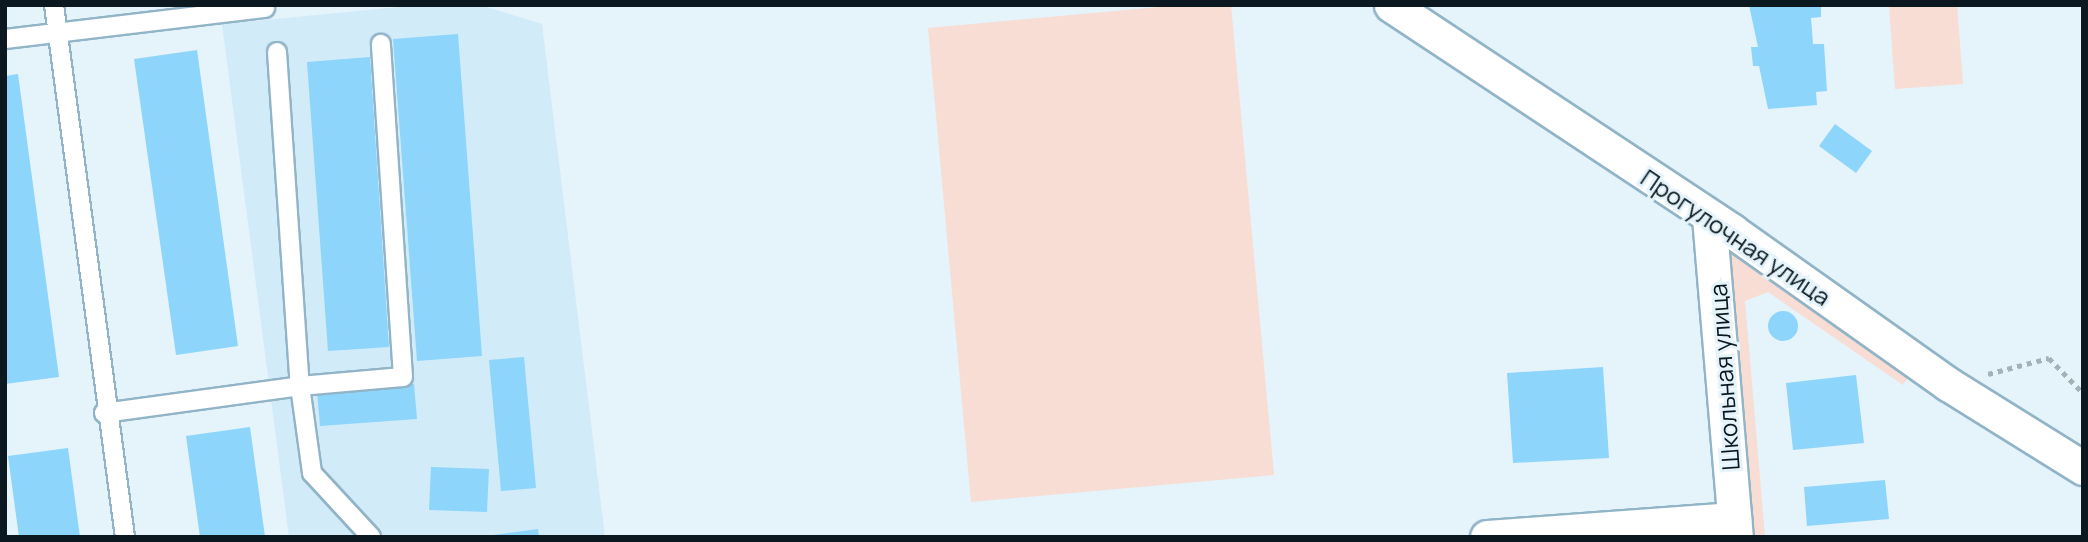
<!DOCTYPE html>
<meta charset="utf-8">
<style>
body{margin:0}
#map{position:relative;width:2088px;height:542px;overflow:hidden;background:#e5f3fb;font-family:Manrope,sans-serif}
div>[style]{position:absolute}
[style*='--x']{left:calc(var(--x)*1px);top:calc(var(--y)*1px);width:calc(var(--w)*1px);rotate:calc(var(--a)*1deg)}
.built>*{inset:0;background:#d1ebf9}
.green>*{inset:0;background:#f7ddd3}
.building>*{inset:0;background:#8dd5fb}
.round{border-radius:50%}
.path>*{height:4.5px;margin-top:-2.25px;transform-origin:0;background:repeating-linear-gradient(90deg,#a3b1b8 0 5px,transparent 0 10px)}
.roads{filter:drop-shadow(2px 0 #91b4c7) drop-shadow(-2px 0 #91b4c7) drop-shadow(0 2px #91b4c7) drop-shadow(0 -2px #91b4c7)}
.service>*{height:18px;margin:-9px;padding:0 9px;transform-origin:9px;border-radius:9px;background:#fff}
.minor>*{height:33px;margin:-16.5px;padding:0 16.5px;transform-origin:16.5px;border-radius:16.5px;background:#fff}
span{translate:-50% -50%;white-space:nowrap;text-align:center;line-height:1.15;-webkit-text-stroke:6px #e5f3fb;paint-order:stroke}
.street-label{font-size:24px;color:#0b181f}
.frame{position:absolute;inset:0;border:7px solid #0b181f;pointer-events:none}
</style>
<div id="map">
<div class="built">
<div style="clip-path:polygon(420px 5px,480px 5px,542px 24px,605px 537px,289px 537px,222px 24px)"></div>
</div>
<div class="green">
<div style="clip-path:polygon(1181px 5px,1231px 5px,1274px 475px,971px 502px,928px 28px)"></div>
<div style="clip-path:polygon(1889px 5px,1957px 5px,1963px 84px,1895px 89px)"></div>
<div style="clip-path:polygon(1714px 237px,1922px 355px,1903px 385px,1768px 292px,1745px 301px,1765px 537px,1736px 537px)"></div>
</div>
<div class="building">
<div style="clip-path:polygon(1749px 5px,1821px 5px,1821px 17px,1811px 18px,1813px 44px,1824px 44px,1827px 91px,1816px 92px,1817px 105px,1768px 109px,1759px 66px,1753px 66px,1751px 47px,1758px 47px)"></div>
<div style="clip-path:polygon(458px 34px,482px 356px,417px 361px,393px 39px)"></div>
<div style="clip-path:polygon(197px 50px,238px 346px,176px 355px,134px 59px)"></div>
<div style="clip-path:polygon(370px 57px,389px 347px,328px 351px,307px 62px)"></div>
<div style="clip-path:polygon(18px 74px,59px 377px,5px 384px,5px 76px)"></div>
<div style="clip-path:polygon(1835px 124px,1872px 151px,1856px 173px,1819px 146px)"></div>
<div class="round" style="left:1768px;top:311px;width:30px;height:30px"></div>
<div style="clip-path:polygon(524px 357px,536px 488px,501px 491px,489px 360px)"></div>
<div style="clip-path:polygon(1603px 367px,1609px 458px,1513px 463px,1507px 373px)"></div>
<div style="clip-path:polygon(1856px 375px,1864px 443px,1793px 450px,1786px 383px)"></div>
<div style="clip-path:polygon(414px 384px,417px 419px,320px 426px,317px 392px)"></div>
<div style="clip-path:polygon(250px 427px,265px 537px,200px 537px,186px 436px)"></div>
<div style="clip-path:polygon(68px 448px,80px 537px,19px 537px,8px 456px)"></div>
<div style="clip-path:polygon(431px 467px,489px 469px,487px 512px,429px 510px)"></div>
<div style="clip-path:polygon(1885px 480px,1889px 519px,1807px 526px,1804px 487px)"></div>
<div style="clip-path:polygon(538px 529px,539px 537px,493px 537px,493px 535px)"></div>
</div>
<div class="path">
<div style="--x:1988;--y:374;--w:63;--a:-14.7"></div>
<div style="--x:2049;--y:358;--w:49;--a:45.8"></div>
</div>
<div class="roads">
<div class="service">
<div style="--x:54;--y:5;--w:537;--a:82.4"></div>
<div style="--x:5;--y:39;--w:262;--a:-6.8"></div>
<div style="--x:277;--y:52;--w:335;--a:86.1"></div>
<div style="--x:300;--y:386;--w:103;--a:-5"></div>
<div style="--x:403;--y:377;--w:334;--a:-93.8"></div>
<div style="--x:104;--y:413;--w:198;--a:-7.8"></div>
<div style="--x:300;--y:386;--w:88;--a:82.1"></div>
<div style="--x:312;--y:473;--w:87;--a:47.3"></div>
</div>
<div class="minor">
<div style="--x:1391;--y:5;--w:409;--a:33.5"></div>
<div style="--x:1732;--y:231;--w:265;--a:35.3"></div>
<div style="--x:1948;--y:384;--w:159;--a:31.9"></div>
<div style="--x:1709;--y:217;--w:321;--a:85.2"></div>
<div style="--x:1487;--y:537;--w:248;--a:-4.2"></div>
</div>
</div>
<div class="street-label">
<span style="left:1736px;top:237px;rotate:34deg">Прогулочная улица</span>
<span style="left:1724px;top:377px;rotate:-94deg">Школьная улица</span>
</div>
<div class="frame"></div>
</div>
